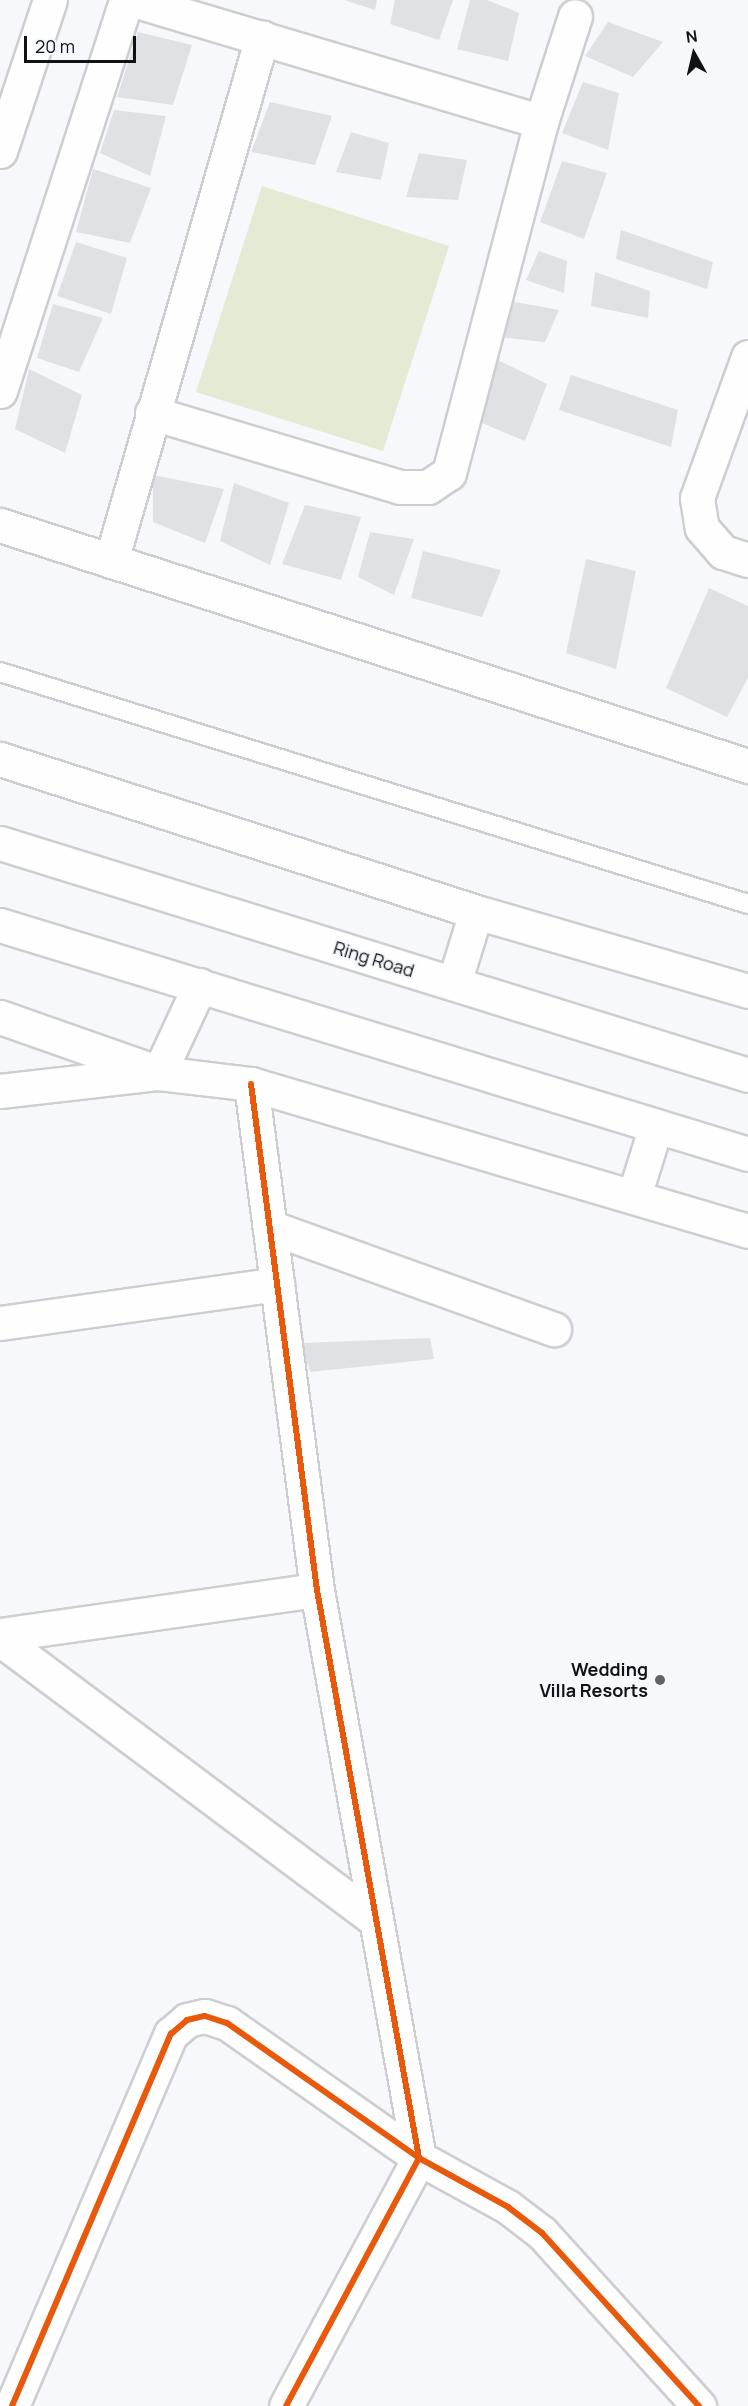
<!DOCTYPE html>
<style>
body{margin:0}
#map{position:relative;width:748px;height:2406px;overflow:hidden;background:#f7f8fc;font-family:Manrope,sans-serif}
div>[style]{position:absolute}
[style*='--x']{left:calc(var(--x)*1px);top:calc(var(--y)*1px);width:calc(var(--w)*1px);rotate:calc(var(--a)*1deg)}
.green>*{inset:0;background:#e5ead4}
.building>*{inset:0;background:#e0e1e4}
.roads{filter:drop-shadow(2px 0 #ceced1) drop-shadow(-2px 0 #ceced1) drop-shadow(0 2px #ceced1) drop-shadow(0 -2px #ceced1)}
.service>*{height:18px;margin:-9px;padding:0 9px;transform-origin:9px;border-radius:9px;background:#fefeff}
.minor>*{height:33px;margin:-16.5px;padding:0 16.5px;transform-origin:16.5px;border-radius:16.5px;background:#fefeff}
.tertiary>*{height:33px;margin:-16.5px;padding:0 16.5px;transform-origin:16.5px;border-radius:16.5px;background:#fefeff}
.cycleway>*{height:6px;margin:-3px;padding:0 3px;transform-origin:3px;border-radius:3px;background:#e8590c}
.dots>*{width:16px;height:16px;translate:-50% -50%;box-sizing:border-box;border:3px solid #f5f7fe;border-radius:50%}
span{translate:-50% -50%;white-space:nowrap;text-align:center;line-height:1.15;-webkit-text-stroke:4.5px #f5f7fe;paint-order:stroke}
.street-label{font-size:18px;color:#111214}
.poi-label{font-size:18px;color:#111214;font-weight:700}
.right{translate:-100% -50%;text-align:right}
.north{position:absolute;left:664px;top:24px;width:60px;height:60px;-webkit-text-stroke:4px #f5f7fe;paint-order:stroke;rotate:352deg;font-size:16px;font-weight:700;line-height:24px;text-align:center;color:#111214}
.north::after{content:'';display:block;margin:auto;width:21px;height:27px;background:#111214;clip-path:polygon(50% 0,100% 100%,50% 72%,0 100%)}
.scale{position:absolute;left:24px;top:36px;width:112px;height:27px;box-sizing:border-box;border:3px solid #111214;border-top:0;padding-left:8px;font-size:18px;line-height:21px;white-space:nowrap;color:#111214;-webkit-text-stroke:4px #f5f7fe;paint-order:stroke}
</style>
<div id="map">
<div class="green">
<div style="clip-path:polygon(262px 186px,449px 246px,383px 451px,196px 392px)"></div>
</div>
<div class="building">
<div style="clip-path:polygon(344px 0,377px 0,375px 10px)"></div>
<div style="clip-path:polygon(395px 0,453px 0,439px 40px,390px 24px)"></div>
<div style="clip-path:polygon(470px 0,487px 0,519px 13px,508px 61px,457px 49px)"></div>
<div style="clip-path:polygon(608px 22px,663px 42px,633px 77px,585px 56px)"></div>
<div style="clip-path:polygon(138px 32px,192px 45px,173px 105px,117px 97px)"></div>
<div style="clip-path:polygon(583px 82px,619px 93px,608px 150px,562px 133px)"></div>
<div style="clip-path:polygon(270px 102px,332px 116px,315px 165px,251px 152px)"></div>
<div style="clip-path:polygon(114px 110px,166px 116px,150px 176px,100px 153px)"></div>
<div style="clip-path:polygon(351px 132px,389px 143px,381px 180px,336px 172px)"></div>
<div style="clip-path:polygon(419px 153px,467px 160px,458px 200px,406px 197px)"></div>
<div style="clip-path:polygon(562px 161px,607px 173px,584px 239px,540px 222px)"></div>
<div style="clip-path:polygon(93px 169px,151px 188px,130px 243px,76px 232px)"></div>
<div style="clip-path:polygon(621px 230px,713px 262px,707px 289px,616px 259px)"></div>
<div style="clip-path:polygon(76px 242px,127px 258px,111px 314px,57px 296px)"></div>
<div style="clip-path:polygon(539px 251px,567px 261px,564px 293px,526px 280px)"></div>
<div style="clip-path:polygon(595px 272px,650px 291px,648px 318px,591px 306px)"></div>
<div style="clip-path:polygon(510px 301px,559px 310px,545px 342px,499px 337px)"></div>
<div style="clip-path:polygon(53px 304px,103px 318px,79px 372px,37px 358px)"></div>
<div style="clip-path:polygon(498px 360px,547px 384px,525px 441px,472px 419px)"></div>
<div style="clip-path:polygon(29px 369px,82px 395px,65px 453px,15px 429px)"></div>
<div style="clip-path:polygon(571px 375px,678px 410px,671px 447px,559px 410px)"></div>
<div style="clip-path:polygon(153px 475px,224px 489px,205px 543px,153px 522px)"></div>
<div style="clip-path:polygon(234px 483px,289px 503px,270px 565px,220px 541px)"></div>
<div style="clip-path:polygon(305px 505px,361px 517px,341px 580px,282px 564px)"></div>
<div style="clip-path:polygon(370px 532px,414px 539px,394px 595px,358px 577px)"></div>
<div style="clip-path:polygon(423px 551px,501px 570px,482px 617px,411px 598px)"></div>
<div style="clip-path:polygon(586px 559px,636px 571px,616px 669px,566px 653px)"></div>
<div style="clip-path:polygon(709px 588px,748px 606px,748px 678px,727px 717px,666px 688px)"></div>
<div style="clip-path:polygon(430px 1338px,434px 1359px,310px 1372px,302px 1343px)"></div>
</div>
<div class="roads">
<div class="service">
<div style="--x:0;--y:672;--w:783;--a:17.23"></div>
</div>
<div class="minor">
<div style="--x:133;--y:0;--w:426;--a:16.6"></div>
<div style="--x:0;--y:151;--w:159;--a:-71.7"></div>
<div style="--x:748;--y:357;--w:150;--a:109.9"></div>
<div style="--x:697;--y:498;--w:30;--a:81"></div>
<div style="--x:702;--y:528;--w:32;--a:49"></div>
<div style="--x:723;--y:552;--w:26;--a:18"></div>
<div style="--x:0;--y:391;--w:411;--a:-72.1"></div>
<div style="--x:152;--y:413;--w:259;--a:16.6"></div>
<div style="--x:400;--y:487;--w:28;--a:0"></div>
<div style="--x:428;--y:487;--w:25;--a:-34"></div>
<div style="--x:449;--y:473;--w:363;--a:-75.3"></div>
<div style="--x:541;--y:122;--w:111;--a:-72.2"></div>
<div style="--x:0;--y:525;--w:786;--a:17.86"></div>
<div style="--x:111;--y:561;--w:545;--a:-73.92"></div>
<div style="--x:251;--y:1084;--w:510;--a:82.57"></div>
<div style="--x:317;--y:1590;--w:577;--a:79.82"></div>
<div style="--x:419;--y:2158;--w:281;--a:118.2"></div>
<div style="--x:270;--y:1227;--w:302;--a:19.8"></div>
<div style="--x:0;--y:1323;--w:280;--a:-8"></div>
<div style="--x:0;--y:1635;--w:320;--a:-8.1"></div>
<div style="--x:0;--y:1639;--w:469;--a:36.8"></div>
<div style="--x:12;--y:2406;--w:405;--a:-66.9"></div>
<div style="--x:171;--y:2034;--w:21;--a:-41"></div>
<div style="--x:187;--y:2020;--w:18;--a:-13"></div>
<div style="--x:205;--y:2016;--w:23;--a:18"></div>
<div style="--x:227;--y:2023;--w:235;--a:35.1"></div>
<div style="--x:419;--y:2158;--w:102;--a:28.8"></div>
<div style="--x:508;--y:2207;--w:43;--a:37.4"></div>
<div style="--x:542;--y:2233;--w:234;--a:47.8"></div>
</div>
<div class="tertiary">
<div style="--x:0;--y:759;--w:500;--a:17.8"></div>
<div style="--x:476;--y:912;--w:283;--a:16.2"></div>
<div style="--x:0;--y:843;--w:783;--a:17.23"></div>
<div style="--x:0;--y:925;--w:782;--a:17.02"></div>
<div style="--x:454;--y:983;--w:74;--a:-72.8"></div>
<div style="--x:0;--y:1017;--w:169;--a:19.4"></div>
<div style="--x:159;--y:1073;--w:97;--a:-65"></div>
<div style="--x:0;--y:1091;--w:160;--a:-6.5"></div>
<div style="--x:159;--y:1073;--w:93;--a:6.8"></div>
<div style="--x:251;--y:1084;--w:518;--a:16.48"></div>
<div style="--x:634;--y:1196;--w:73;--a:-72.6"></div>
</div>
</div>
<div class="cycleway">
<div style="--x:251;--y:1084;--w:510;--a:82.57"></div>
<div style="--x:317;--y:1590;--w:577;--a:79.82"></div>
<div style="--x:419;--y:2158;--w:281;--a:118.2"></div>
<div style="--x:12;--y:2406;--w:405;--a:-66.9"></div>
<div style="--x:171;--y:2034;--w:21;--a:-41"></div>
<div style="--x:187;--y:2020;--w:18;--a:-13"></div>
<div style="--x:205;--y:2016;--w:23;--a:18"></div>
<div style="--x:227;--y:2023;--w:235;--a:35.1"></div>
<div style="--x:419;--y:2158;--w:102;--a:28.8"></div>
<div style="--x:508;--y:2207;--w:43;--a:37.4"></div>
<div style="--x:542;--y:2233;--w:234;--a:47.8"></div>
</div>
<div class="dots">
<div style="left:660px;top:1680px;background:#626265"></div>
</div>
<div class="street-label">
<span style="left:374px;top:959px;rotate:17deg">Ring Road</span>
</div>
<div class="poi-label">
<span class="right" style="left:648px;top:1680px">Wedding<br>Villa Resorts</span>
</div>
<div class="north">N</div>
<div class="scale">20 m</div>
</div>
